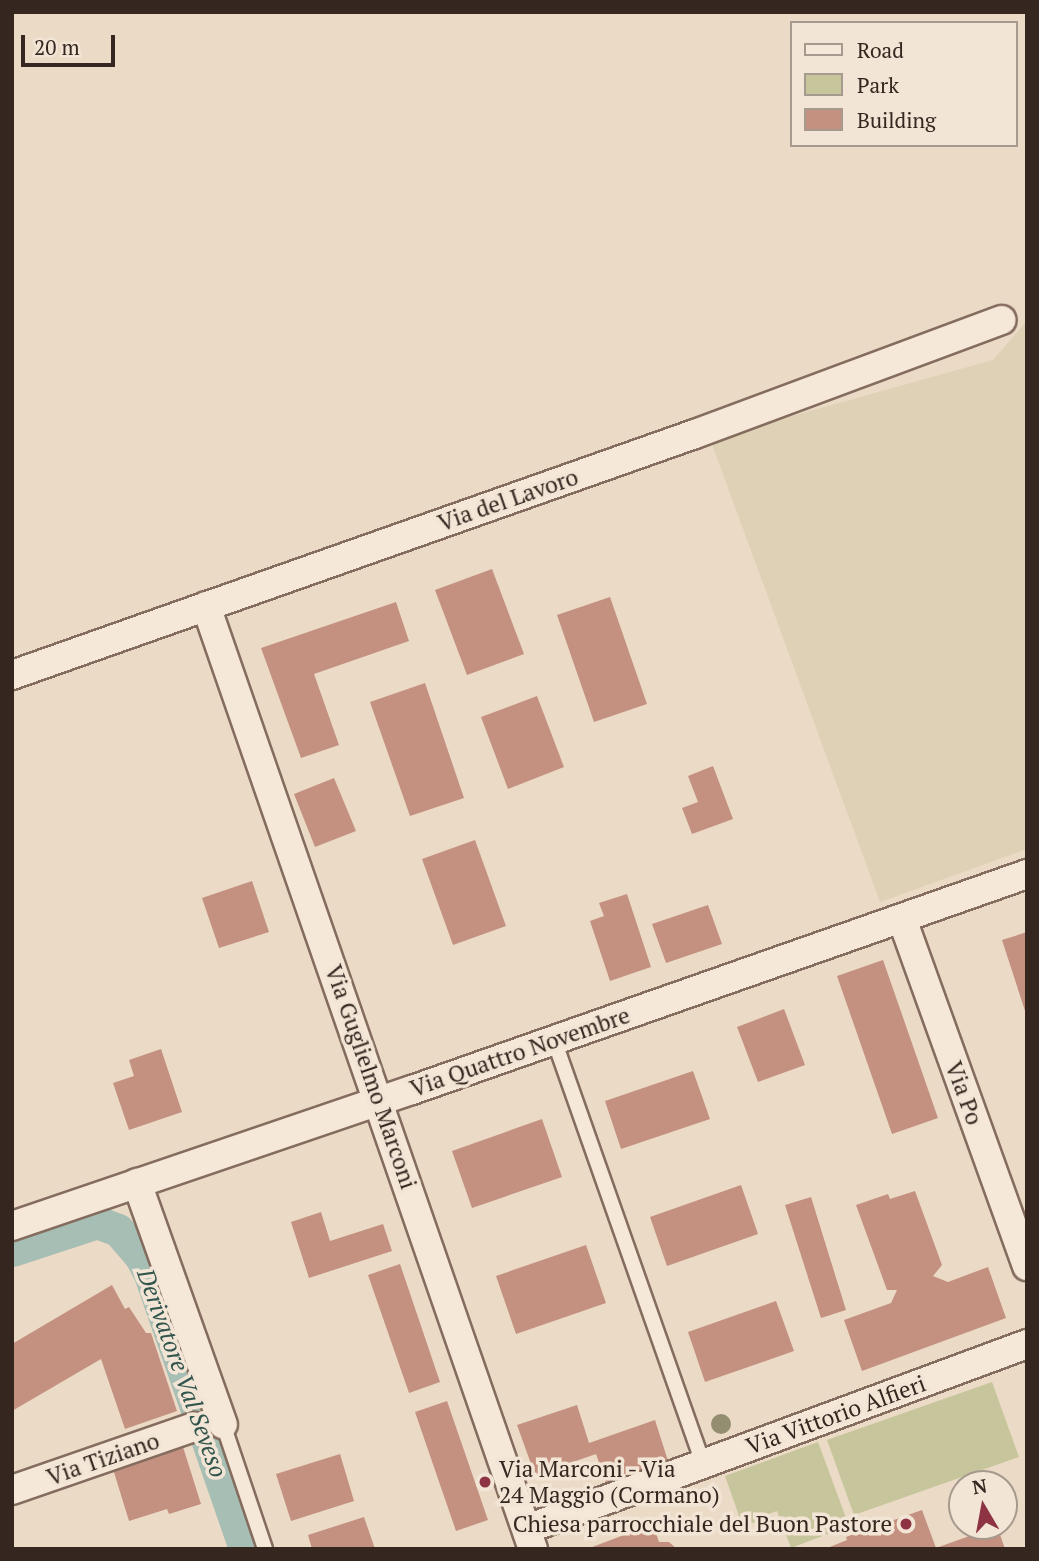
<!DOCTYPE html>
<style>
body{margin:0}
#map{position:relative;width:1039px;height:1561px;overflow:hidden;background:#eadac6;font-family:"PT Serif",serif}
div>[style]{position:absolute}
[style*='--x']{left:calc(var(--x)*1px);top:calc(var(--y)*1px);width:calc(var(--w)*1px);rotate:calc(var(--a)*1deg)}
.farmland>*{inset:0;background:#dfd1b5}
.green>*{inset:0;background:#c7c59b}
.canal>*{height:33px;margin:-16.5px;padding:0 16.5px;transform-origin:16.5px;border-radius:16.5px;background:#a7beb4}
.building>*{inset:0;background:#c49180}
.roads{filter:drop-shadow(2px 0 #846c5e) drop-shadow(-2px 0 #846c5e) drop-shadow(0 2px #846c5e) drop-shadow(0 -2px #846c5e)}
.lane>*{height:14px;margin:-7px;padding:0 7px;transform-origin:7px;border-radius:7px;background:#f6e8d9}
.street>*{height:28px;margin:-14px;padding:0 14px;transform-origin:14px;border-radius:14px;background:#f6e8d9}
.trees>*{width:20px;height:20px;margin:-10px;border-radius:50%;background:#938e70}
.dots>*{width:19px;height:19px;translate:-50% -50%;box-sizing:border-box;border:4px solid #f2e5d5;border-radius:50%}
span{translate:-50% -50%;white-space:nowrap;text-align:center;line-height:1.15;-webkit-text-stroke:7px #f2e5d5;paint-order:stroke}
.street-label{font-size:23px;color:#352720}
.poi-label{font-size:23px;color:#352720}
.left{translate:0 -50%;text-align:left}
.right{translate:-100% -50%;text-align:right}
.water-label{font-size:24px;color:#31544c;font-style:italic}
.frame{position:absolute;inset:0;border:14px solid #352720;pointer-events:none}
.legend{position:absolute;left:790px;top:21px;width:228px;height:126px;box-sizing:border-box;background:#f2e5d5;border:2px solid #a6998d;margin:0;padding:9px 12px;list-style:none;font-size:21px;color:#352720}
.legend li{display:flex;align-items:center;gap:14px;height:35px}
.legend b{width:35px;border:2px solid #a6998d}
.north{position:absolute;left:948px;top:1470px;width:70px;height:70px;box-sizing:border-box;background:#f2e5d5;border:2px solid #a6998d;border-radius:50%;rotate:350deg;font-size:19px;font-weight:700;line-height:28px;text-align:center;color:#352720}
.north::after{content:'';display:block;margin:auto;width:24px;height:32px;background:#8d3343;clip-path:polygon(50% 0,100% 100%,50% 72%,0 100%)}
.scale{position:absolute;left:21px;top:35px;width:94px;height:32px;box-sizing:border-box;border:4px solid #352720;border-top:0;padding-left:9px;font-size:21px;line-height:24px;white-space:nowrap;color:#352720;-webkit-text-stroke:5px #f2e5d5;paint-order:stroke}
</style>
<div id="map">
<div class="farmland">
<div style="clip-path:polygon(1027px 321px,1027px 849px,880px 902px,710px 439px,993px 360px)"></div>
</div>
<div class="green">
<div style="clip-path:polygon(992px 1382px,1019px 1457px,854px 1515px,827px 1440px)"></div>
<div style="clip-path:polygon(818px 1442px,849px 1526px,791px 1548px,777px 1511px,757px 1518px,758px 1522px,742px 1524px,725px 1476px)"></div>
</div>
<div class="canal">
<div style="--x:12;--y:1250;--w:89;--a:-18.2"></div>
<div style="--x:97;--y:1222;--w:22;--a:21"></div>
<div style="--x:118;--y:1230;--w:33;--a:49"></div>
<div style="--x:140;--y:1255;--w:21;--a:62"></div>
<div style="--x:150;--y:1274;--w:291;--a:70.9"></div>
</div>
<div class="building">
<div style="clip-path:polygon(492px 569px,524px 654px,467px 675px,435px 590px)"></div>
<div style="clip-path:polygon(610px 597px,647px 704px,594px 722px,557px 615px)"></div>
<div style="clip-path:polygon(396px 602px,409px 641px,314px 674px,339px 745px,301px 758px,261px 648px)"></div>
<div style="clip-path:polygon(425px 683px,464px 798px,410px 816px,370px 702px)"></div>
<div style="clip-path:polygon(537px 696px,564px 767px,508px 789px,481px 717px)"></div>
<div style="clip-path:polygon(713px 766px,733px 819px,692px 834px,682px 808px,698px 802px,688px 776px)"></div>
<div style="clip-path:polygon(334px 778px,356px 831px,315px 847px,294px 794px)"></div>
<div style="clip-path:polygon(475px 840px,506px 926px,453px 945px,422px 859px)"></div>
<div style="clip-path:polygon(252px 881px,269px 932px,219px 948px,202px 898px)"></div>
<div style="clip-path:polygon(627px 894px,651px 967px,610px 981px,590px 921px,604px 916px,599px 903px)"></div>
<div style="clip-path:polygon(708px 905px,722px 944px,666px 963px,652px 924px)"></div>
<div style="clip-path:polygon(1027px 932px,1027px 1014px,1026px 1014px,1002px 940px)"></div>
<div style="clip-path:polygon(883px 960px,938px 1118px,892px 1134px,837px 976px)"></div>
<div style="clip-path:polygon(784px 1009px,805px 1065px,758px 1082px,737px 1027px)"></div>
<div style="clip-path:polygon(161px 1049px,182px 1112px,129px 1130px,113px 1083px,134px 1076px,129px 1060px)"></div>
<div style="clip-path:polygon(693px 1071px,710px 1119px,621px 1149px,605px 1101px)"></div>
<div style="clip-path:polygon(542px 1119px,562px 1177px,472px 1208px,452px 1151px)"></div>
<div style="clip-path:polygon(741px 1185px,758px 1234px,667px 1266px,650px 1217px)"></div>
<div style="clip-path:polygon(915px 1191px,942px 1265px,933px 1276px,948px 1282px,988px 1267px,1006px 1318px,862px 1371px,844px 1320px,891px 1303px,897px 1290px,887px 1290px,856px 1205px,888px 1194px,890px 1199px)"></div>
<div style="clip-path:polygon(811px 1197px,846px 1310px,821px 1318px,785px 1205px)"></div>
<div style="clip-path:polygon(321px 1212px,330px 1241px,383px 1224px,392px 1251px,309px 1278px,291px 1222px)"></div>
<div style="clip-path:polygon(586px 1245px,606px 1303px,516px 1334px,496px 1276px)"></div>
<div style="clip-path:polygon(400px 1264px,440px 1382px,409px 1393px,368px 1275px)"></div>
<div style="clip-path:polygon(112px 1285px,125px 1309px,129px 1307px,146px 1333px,151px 1333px,177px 1411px,125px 1429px,101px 1359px,12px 1411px,12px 1344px)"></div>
<div style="clip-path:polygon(776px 1301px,794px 1351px,705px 1382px,688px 1332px)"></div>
<div style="clip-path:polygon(447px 1401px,488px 1520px,456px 1531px,415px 1412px)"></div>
<div style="clip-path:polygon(577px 1405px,589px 1443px,655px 1420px,669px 1464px,607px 1485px,596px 1454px,535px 1475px,517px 1425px)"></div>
<div style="clip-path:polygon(183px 1447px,201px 1504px,169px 1514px,167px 1509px,129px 1521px,113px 1469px)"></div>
<div style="clip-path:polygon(340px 1454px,354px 1501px,291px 1521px,276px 1474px)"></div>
<div style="clip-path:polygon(922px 1510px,936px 1548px,997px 1526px,1005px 1549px,825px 1549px,847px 1540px,846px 1537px)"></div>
<div style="clip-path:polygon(364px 1517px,375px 1549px,312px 1549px,308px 1535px)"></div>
<div style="clip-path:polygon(653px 1524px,659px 1542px,669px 1542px,677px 1549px,587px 1549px)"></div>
</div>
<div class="roads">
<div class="lane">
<div style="--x:554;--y:1040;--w:449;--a:70.6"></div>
<div style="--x:223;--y:1424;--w:132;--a:71.4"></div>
</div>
<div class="street">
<div style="--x:206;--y:606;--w:998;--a:70.88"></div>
<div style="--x:12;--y:675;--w:724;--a:-19.44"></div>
<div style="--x:695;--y:434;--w:327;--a:-20.4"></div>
<div style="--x:902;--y:919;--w:369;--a:70.2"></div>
<div style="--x:137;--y:1183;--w:256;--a:70.4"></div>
<div style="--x:12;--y:1226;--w:422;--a:-18.8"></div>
<div style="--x:412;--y:1090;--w:652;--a:-19.35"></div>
<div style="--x:12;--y:1490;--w:193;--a:-19.1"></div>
<div style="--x:527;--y:1529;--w:533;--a:-20.3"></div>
</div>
</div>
<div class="trees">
<div style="left:721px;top:1424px"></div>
</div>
<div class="dots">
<div style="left:485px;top:1482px;background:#8d3343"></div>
<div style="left:906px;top:1524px;background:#8d3343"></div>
</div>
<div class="street-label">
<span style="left:508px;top:500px;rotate:-19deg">Via del Lavoro</span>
<span style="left:520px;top:1052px;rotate:-19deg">Via Quattro Novembre</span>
<span style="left:371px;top:1077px;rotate:71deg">Via Guglielmo Marconi</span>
<span style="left:964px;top:1093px;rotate:70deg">Via Po</span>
<span style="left:836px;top:1415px;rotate:-20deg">Via Vittorio Alfieri</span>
<span style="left:103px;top:1459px;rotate:-19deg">Via Tiziano</span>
</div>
<div class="poi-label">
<span class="left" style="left:499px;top:1482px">Via Marconi - Via<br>24 Maggio (Cormano)</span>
<span class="right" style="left:892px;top:1524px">Chiesa parrocchiale del Buon Pastore</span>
</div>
<div class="water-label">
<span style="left:182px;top:1373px;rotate:70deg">Derivatore Val Seveso</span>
</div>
<div class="frame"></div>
<ul class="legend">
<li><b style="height:9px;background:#f6e8d9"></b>Road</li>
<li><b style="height:19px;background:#c7c59b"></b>Park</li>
<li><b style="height:19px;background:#c49180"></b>Building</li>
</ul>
<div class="north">N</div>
<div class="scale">20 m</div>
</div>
